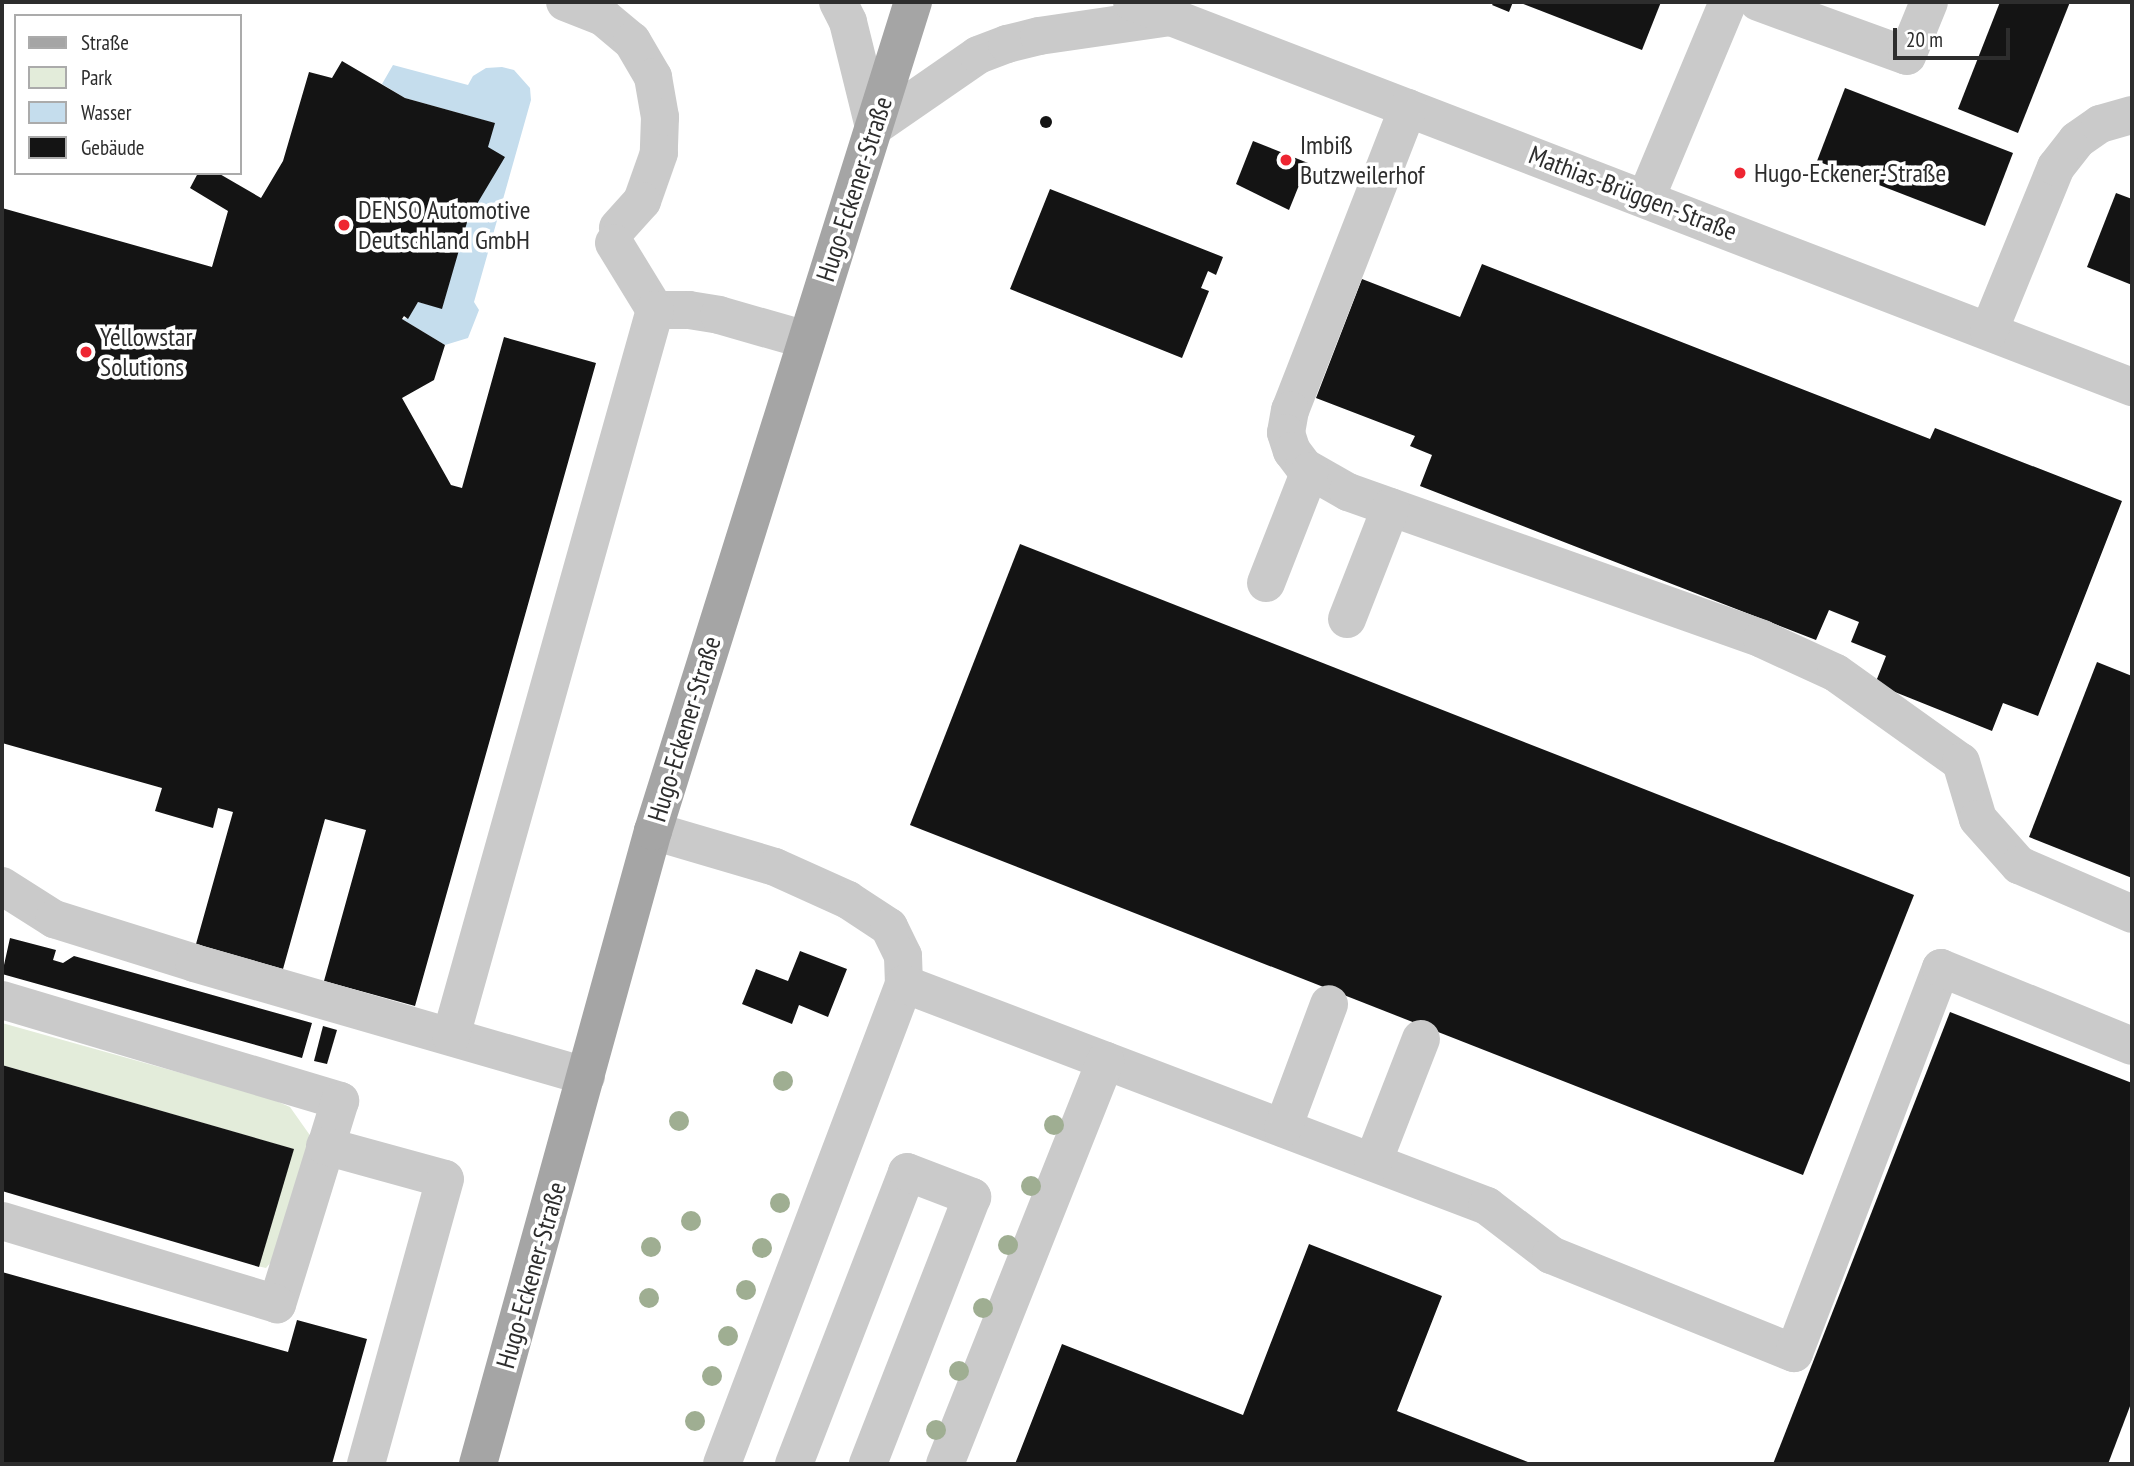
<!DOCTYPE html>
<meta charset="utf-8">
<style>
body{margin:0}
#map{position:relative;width:2134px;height:1466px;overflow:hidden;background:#fff;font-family:"PT Sans Narrow",sans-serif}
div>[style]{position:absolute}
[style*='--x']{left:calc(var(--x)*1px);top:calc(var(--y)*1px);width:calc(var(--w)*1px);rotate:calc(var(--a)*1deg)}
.green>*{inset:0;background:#e3ecda}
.water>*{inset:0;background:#c5dded}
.building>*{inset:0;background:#141414}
.round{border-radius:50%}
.minor>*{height:38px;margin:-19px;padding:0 19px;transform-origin:19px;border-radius:19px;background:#cacaca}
.major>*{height:38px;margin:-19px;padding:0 19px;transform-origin:19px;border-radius:19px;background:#a5a5a5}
.trees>*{width:20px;height:20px;margin:-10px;border-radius:50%;background:#9fae92}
.dots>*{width:19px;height:19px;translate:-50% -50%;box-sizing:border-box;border:4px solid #fff;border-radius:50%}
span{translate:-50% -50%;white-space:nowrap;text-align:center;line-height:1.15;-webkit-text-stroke:7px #fff;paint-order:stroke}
.poi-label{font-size:26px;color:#2d2d2d}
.left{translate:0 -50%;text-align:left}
.street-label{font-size:26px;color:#2d2d2d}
.frame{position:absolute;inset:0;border:4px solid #2d2d2d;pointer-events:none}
.legend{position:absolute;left:14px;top:14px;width:228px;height:161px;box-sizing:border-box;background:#fff;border:2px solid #ababab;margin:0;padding:9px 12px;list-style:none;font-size:21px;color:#2d2d2d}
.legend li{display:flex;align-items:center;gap:14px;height:35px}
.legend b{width:35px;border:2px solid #ababab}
.scale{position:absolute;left:1893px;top:28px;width:117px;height:32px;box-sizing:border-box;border:4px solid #2d2d2d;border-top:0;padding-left:9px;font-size:21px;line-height:24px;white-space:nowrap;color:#2d2d2d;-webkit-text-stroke:5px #fff;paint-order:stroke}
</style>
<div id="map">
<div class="green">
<div style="clip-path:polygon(2px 1023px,267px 1097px,290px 1107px,314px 1141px,285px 1246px,266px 1268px,257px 1266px,293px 1149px,2px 1065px)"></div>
</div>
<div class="water">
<div style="clip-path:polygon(393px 65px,468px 85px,473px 76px,486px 68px,502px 67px,514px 70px,530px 88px,531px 100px,474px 302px,479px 310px,468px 338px,445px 345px,402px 319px,408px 318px,418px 302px,442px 308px,494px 123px,405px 98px,382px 84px)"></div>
</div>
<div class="building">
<div style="clip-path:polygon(1494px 2px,1513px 2px,1509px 12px,1492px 5px)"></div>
<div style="clip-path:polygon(1518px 2px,1661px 2px,1642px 50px)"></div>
<div style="clip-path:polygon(2000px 2px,2070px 2px,2018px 133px,1958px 109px)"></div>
<div style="clip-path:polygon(342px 61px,405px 98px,495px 123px,488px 147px,505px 157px,468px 219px,442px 309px,418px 302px,408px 319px,404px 316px,402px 319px,445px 345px,434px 380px,402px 398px,451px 485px,462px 488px,504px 337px,596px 363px,415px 1006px,324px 981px,366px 830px,325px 819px,283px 969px,196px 944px,233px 812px,218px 808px,213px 828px,155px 811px,162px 788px,2px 743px,2px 208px,212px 267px,228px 211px,190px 188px,198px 173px,218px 173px,261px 198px,283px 161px,309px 72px,332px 78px)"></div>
<div style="clip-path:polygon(1845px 88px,2013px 153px,1985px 226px,1817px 161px)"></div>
<div class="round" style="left:1040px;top:116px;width:12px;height:12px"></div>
<div style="clip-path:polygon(1253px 141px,1308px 163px,1289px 210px,1236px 184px)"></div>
<div style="clip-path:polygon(1050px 189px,1223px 257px,1216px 275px,1208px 271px,1201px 288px,1209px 291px,1182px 358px,1010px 289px)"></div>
<div style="clip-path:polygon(2116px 193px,2132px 199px,2132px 285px,2087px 267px)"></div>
<div style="clip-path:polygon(1482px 264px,1930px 439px,1935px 428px,2122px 501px,2038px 716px,2003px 703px,1992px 731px,1875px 684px,1886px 656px,1851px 642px,1859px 622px,1829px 610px,1816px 640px,1420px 486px,1432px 455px,1410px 446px,1415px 436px,1316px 398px,1362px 279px,1460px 317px)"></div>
<div style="clip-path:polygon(1020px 544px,1914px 895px,1803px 1175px,910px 825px)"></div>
<div style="clip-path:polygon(2097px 662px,2132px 676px,2132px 878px,2029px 837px)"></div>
<div style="clip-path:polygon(10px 938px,56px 950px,53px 960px,63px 963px,74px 956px,312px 1023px,302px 1058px,2px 974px)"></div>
<div style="clip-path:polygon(800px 951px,847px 969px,828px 1017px,799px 1005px,792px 1024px,742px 1004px,756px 969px,788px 981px)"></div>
<div style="clip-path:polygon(1950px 1012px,2132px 1083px,2132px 1401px,2108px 1464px,1773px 1464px)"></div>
<div style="clip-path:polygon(323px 1026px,337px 1030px,327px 1064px,314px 1061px)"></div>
<div style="clip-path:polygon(2px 1065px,294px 1149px,259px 1267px,2px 1191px)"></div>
<div style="clip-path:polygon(1309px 1244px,1442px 1296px,1397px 1411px,1533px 1464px,1015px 1464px,1062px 1344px,1243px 1415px)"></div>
<div style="clip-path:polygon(2px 1272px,288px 1352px,297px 1320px,367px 1339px,332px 1464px,2px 1464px)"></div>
</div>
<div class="minor">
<div style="--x:565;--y:2;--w:41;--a:21.5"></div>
<div style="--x:603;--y:17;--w:38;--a:40"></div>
<div style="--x:632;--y:41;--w:42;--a:59.7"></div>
<div style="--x:653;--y:77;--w:41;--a:80.1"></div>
<div style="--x:660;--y:117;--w:36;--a:92"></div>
<div style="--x:659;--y:153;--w:51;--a:109.5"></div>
<div style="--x:642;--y:201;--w:36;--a:132"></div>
<div style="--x:838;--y:2;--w:22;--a:63"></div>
<div style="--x:848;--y:22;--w:108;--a:76.1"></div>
<div style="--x:874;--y:127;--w:126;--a:-34.7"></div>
<div style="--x:978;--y:55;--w:31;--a:-21"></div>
<div style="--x:1007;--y:44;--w:33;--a:-14"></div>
<div style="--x:1039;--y:36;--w:131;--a:-8.3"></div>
<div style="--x:1132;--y:2;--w:1072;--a:21.06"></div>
<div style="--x:1758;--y:2;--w:158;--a:19.9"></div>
<div style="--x:1907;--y:56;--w:58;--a:-67.8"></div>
<div style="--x:1408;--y:108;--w:324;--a:111.3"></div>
<div style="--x:1290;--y:410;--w:23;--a:100"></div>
<div style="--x:1286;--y:433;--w:19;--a:72"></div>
<div style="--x:1292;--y:451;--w:20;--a:53"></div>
<div style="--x:1304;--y:467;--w:51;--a:29.6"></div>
<div style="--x:1348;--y:492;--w:439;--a:19.5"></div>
<div style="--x:1762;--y:639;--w:81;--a:24.7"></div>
<div style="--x:1836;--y:673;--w:153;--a:35.5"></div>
<div style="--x:1961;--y:762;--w:59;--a:73.4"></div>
<div style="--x:1978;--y:819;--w:62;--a:48.3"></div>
<div style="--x:2019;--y:865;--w:123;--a:23.4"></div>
<div style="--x:1646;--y:198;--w:212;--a:-67.3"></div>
<div style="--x:614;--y:243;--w:79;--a:58.5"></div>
<div style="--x:655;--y:310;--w:34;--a:0"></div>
<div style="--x:689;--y:310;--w:30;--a:9"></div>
<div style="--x:719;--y:315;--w:91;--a:16"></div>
<div style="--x:1989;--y:331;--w:177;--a:-67.8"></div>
<div style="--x:2056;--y:167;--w:34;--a:-52"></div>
<div style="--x:2077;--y:140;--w:28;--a:-35"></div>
<div style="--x:2100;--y:124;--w:33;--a:-16"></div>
<div style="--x:1266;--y:583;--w:120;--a:-68.6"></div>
<div style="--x:1347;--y:619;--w:120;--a:-68.6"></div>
<div style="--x:653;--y:831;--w:127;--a:16.4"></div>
<div style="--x:775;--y:867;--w:80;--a:24.3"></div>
<div style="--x:848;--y:900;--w:49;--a:33.4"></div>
<div style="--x:889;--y:927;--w:32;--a:64"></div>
<div style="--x:903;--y:956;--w:28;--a:88"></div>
<div style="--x:904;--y:984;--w:513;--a:110.77"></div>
<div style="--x:2;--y:886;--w:62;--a:32.4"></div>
<div style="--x:54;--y:919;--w:147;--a:17.4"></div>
<div style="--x:194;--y:963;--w:408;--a:16.1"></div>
<div style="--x:904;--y:984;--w:624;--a:20.85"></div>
<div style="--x:1487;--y:1206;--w:81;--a:37.4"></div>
<div style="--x:1551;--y:1255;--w:262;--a:22"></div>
<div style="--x:1794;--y:1353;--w:412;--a:-69.1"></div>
<div style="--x:1941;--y:968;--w:206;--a:22.2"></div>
<div style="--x:2;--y:1000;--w:353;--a:16.6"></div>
<div style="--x:340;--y:1101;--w:213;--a:107.2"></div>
<div style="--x:277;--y:1304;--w:287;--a:-163.2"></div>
<div style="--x:451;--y:1036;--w:754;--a:-74.31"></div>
<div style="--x:1283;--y:1128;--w:132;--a:-69.6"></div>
<div style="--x:325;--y:1146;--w:124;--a:15.4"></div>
<div style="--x:445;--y:1179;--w:296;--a:105.5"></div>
<div style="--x:1373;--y:1162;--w:132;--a:-68.7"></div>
<div style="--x:794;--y:1464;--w:313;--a:-68.8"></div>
<div style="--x:907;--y:1172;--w:70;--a:21"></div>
<div style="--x:972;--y:1197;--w:287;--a:111.3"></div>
<div style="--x:945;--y:1464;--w:434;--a:-68.3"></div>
</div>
<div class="major">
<div style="--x:478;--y:1464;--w:657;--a:-74.55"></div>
<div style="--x:653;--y:831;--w:869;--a:-72.59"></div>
</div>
<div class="trees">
<div style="left:783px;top:1081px"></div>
<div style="left:679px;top:1121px"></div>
<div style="left:1054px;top:1125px"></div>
<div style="left:1031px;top:1186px"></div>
<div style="left:780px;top:1203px"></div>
<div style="left:691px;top:1221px"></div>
<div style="left:1008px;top:1245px"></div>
<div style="left:651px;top:1247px"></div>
<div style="left:762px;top:1248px"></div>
<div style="left:746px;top:1290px"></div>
<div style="left:649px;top:1298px"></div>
<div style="left:983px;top:1308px"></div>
<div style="left:728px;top:1336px"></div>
<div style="left:959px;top:1371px"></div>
<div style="left:712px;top:1376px"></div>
<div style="left:695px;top:1421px"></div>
<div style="left:936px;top:1430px"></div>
</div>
<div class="dots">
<div style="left:1286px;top:160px;background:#ee2632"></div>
<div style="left:1740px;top:173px;background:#ee2632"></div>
<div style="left:344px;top:225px;background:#ee2632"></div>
<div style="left:86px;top:352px;background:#ee2632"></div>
</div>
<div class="poi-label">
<span class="left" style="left:1300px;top:160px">Imbiß<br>Butzweilerhof</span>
<span class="left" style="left:1754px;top:173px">Hugo-Eckener-Straße</span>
<span class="left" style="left:358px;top:225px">DENSO Automotive<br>Deutschland GmbH</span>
<span class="left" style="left:100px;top:352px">Yellowstar<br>Solutions</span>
</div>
<div class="street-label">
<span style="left:854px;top:189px;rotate:-72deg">Hugo-Eckener-Straße</span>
<span style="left:1633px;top:193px;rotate:21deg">Mathias-Brüggen-Straße</span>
<span style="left:684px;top:729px;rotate:-73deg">Hugo-Eckener-Straße</span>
<span style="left:531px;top:1275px;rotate:-74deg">Hugo-Eckener-Straße</span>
</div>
<div class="frame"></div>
<ul class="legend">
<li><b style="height:9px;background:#a5a5a5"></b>Straße</li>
<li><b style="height:19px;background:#e3ecda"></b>Park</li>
<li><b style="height:19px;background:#c5dded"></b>Wasser</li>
<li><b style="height:19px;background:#141414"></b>Gebäude</li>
</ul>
<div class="scale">20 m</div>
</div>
